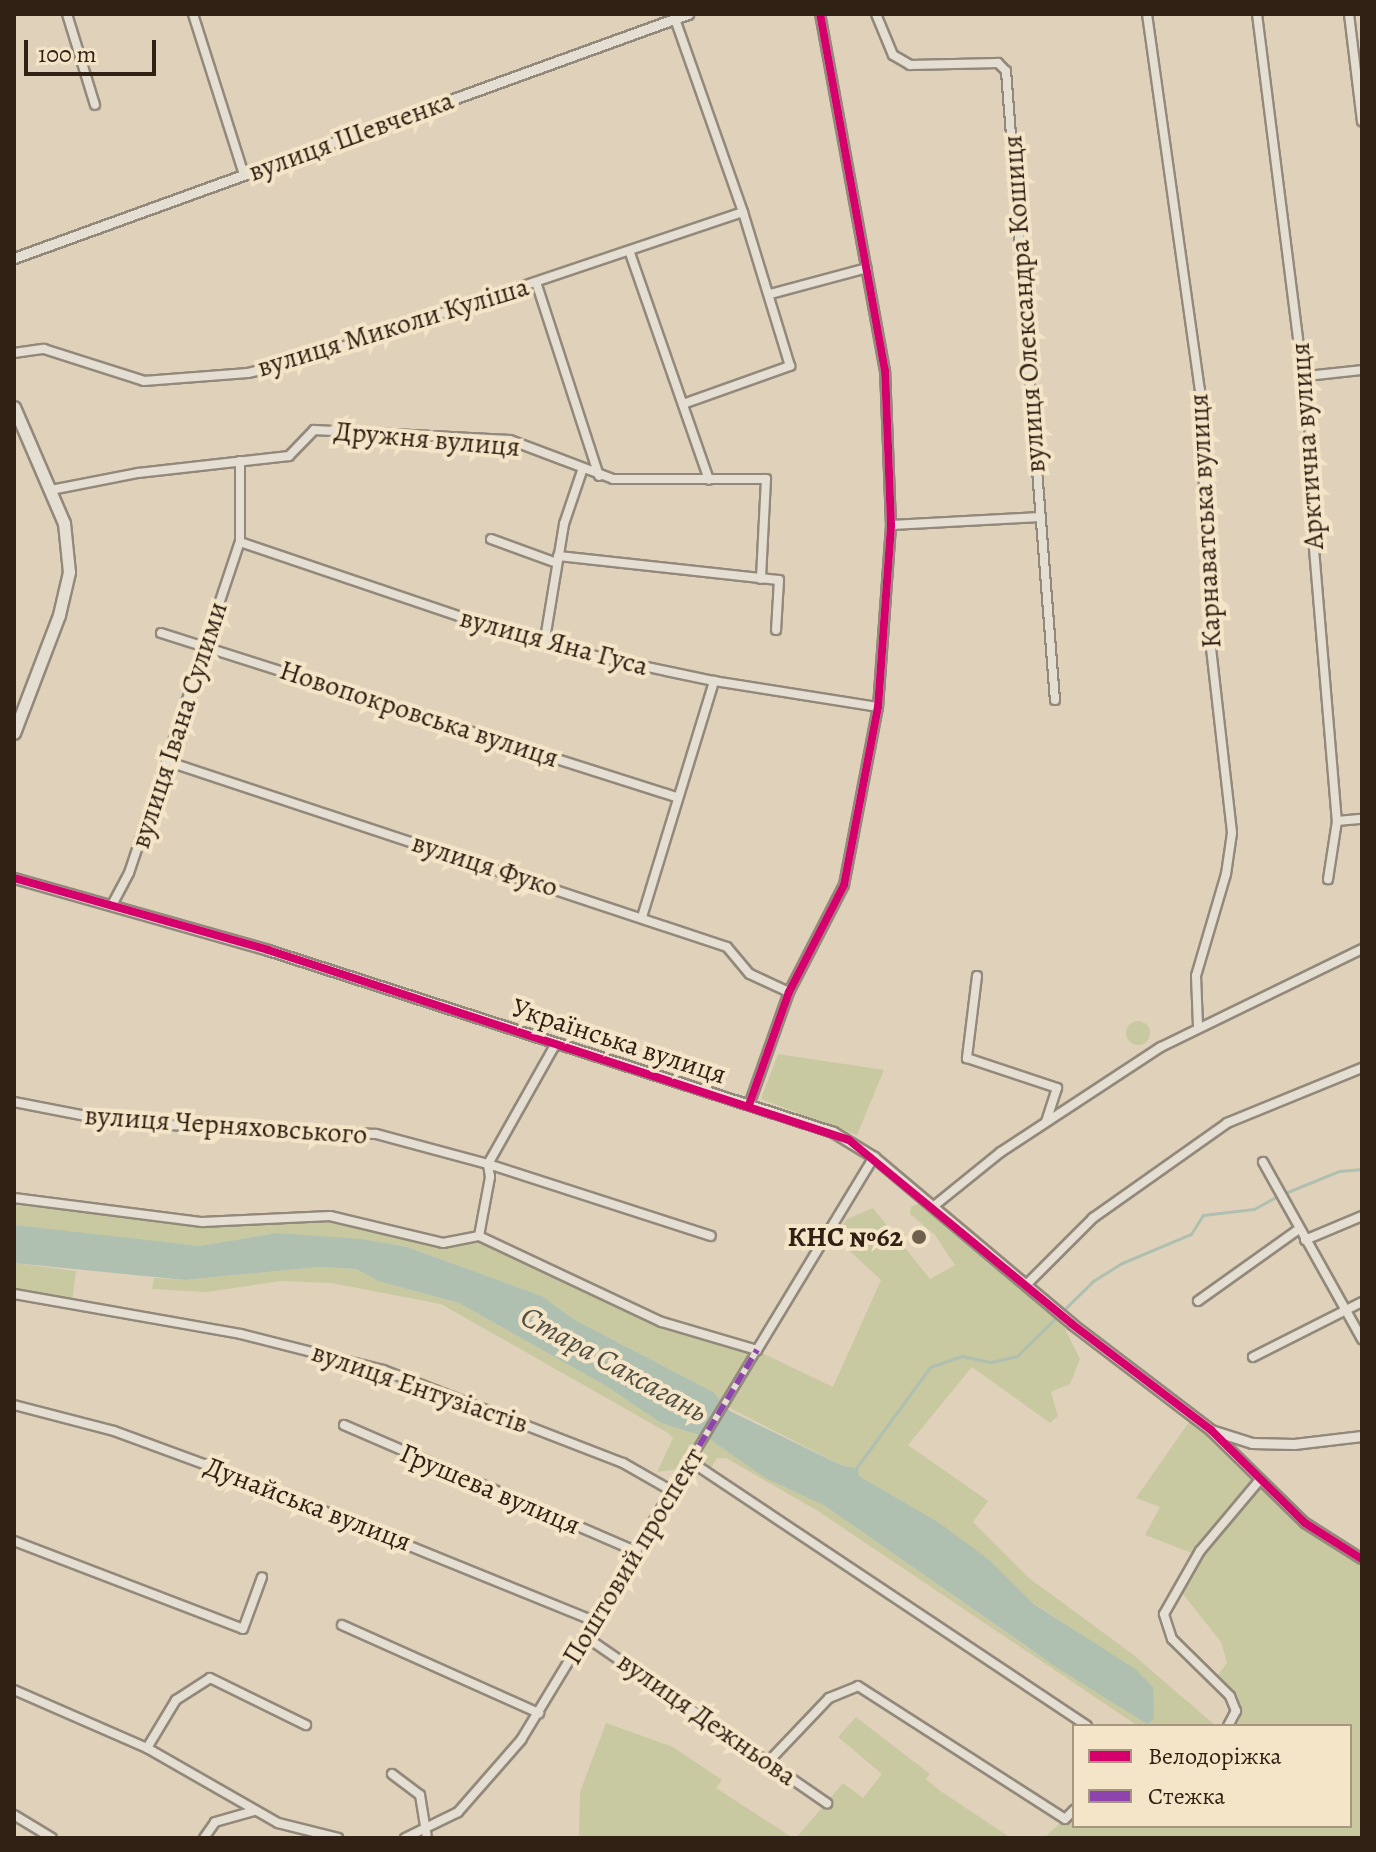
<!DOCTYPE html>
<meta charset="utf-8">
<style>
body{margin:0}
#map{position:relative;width:1376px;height:1852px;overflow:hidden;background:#e0d2ba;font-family:Alegreya,serif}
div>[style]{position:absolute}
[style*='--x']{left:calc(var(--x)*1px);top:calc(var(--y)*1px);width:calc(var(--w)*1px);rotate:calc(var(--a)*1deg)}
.green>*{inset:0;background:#c8c8a1}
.round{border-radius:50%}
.water>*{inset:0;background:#afc0b0}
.stream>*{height:3px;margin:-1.5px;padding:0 1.5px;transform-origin:1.5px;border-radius:1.5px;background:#afc0b0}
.roads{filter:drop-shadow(2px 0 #93897b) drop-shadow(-2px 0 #93897b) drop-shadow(0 2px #93897b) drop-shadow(0 -2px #93897b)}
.pedestrian>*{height:6px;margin:-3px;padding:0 3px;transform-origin:3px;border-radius:3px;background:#e5dfd3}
.minor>*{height:8px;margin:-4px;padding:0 4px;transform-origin:4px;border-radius:4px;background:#e5dfd3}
.tertiary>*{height:9px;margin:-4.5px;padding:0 4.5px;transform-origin:4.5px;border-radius:4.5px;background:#e5dfd3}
.secondary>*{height:11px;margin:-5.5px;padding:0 5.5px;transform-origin:5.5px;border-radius:5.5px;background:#e5dfd3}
.quiet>*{height:6px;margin-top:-3px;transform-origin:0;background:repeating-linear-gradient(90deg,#8e44ad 0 12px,transparent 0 18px)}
.cycleway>*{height:8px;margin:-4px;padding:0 4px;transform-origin:4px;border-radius:4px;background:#d6006c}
.dots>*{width:22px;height:22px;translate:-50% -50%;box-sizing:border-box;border:4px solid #f5e5c8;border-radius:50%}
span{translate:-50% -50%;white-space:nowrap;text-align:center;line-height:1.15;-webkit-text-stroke:8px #f5e5c8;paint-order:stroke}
.street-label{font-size:28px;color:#312115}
.poi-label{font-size:28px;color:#312115;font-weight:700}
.right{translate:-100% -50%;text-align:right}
.water-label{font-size:30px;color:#504f42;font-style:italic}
.frame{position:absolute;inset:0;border:16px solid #312115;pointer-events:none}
.legend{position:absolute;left:1072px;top:1724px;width:280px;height:104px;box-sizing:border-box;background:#f5e5c8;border:2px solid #a79780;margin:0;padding:10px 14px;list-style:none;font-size:24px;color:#312115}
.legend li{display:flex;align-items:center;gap:16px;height:40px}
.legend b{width:40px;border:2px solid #a79780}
.scale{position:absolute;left:24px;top:40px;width:132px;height:36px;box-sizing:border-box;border:4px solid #312115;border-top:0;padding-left:10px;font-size:24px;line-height:28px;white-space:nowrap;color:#312115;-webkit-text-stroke:6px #f5e5c8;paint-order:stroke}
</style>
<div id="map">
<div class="green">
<div class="round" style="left:1126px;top:1021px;width:24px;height:24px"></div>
<div style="clip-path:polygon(778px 1054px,884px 1070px,857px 1135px,761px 1099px)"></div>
<div style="clip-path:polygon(14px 1198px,202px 1222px,330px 1216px,443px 1243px,468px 1235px,662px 1322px,755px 1350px,722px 1402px,713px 1392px,575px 1320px,542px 1296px,407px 1247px,276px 1233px,200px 1246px,33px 1229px,14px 1225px)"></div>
<div style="clip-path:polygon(920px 1203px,1064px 1327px,1080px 1359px,1070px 1384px,1051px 1392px,1058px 1416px,1050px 1423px,972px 1367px,908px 1445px,988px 1501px,973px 1522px,1029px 1578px,1131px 1653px,1216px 1726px,1138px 1726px,818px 1511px,726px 1458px,717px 1458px,709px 1471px,695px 1459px,708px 1438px,764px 1476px,825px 1506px,1028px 1648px,1147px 1724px,1079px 1633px,1035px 1604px,938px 1522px,859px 1476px,858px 1468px,843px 1466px,726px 1406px,760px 1352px,833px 1387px,881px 1280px,834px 1236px,847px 1219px,873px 1208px,930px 1279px,955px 1265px,935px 1235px,910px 1214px,911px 1207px)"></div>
<div style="clip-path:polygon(14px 1263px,76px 1271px,72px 1303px,14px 1294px)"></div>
<div style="clip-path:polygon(319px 1267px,356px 1269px,378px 1281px,459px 1303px,606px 1386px,661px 1423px,701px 1436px,682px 1469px,657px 1472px,673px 1438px,668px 1433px,441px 1304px,331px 1283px,281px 1281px,207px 1292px,152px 1289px,154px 1278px,185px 1280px)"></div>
<div style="clip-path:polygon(1189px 1422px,1209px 1434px,1279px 1507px,1362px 1567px,1362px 1838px,1044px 1838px,1074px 1810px,1074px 1826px,1350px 1826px,1350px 1726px,1228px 1726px,1235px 1711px,1214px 1680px,1227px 1663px,1221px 1642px,1175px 1584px,1192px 1553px,1145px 1535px,1160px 1507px,1136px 1498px)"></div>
<div style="clip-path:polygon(856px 1717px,930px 1774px,926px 1779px,939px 1790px,1011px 1838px,796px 1838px,843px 1783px,863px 1798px,882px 1774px,838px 1737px)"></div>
<div style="clip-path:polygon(606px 1723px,673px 1747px,722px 1780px,716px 1788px,793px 1838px,579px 1838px,580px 1792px)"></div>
</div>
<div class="water">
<div style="clip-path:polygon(14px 1225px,200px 1246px,276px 1233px,361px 1239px,407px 1247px,542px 1296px,575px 1320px,713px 1392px,730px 1411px,843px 1466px,858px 1468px,859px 1476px,938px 1522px,988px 1559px,1034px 1604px,1135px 1669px,1153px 1687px,1154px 1719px,1147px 1724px,1056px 1667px,825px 1506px,764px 1477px,708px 1438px,661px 1423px,606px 1386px,459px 1303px,378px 1281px,356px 1269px,319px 1267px,185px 1280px,14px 1263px)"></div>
</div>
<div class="stream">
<div style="--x:1285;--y:1193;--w:58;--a:-22.2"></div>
<div style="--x:1339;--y:1171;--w:23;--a:-5"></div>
<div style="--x:854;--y:1471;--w:129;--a:-53.8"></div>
<div style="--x:930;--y:1367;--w:34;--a:-19"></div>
<div style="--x:962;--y:1356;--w:30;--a:12"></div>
<div style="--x:991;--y:1362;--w:27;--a:-13"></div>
<div style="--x:1017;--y:1356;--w:107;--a:-44.6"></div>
<div style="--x:1093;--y:1281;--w:34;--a:-32"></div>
<div style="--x:1122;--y:1263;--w:75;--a:-22.8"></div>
<div style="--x:1191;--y:1234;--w:22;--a:-58"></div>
<div style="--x:1203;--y:1215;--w:51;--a:-6.7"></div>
<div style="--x:1254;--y:1209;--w:25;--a:-29"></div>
</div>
<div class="roads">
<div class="pedestrian">
<div style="--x:690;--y:1461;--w:130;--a:-58.9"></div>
</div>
<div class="minor">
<div style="--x:67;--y:14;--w:95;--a:72.9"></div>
<div style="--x:193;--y:14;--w:169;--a:72.4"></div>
<div style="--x:876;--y:14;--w:44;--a:67.5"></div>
<div style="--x:893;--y:55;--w:20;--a:30"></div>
<div style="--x:910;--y:65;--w:88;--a:-1.3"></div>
<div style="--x:998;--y:63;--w:11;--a:45"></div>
<div style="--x:1006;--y:71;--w:631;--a:85.55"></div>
<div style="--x:1147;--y:14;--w:380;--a:82"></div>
<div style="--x:1200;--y:390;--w:258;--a:87.6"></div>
<div style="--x:1211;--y:648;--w:186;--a:83.5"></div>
<div style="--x:1232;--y:833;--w:41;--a:98.3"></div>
<div style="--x:1226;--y:874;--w:106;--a:106.4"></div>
<div style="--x:1196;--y:976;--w:50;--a:87.7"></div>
<div style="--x:1257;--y:14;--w:462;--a:82.8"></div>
<div style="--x:1315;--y:472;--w:53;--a:93.2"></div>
<div style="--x:1312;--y:525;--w:297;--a:85.2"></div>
<div style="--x:1337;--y:821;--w:59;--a:98.8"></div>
<div style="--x:1349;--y:14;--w:108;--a:83.1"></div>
<div style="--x:630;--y:253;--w:240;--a:70.8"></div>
<div style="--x:536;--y:282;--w:204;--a:72"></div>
<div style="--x:770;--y:294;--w:100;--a:-15"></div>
<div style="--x:14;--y:353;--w:30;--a:-8"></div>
<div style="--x:44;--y:349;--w:105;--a:17.7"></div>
<div style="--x:144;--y:381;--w:104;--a:-4.4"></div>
<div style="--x:248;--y:373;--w:57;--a:-13.3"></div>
<div style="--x:303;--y:360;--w:464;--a:-18.6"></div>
<div style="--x:743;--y:212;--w:205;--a:-109.4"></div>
<div style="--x:1306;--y:376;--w:56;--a:-6.1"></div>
<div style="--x:683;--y:404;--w:114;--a:-19.6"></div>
<div style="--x:790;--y:366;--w:161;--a:-107"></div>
<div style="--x:51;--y:490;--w:89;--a:-11.1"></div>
<div style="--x:138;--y:473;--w:152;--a:-6.4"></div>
<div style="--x:289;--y:456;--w:36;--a:-46"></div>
<div style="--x:314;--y:430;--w:196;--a:2.9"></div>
<div style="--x:510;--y:440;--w:110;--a:20.7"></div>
<div style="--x:613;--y:479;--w:153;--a:0"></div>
<div style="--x:766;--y:479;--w:100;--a:92.9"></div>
<div style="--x:891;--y:525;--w:150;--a:-3.1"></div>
<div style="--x:491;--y:539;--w:70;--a:20"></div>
<div style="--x:240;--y:542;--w:321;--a:18.7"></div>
<div style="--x:544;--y:645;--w:174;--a:12"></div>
<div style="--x:714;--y:681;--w:166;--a:9"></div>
<div style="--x:558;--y:556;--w:222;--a:6.2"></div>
<div style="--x:779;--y:580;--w:50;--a:93.4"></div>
<div style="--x:161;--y:633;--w:540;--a:17.66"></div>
<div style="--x:544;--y:645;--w:123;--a:-80.6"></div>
<div style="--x:564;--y:524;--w:59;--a:-71.3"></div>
<div style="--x:166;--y:761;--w:591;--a:18.34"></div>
<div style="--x:727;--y:947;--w:35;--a:50"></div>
<div style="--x:750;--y:974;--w:43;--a:24.8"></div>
<div style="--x:1337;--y:821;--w:25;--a:-5"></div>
<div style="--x:112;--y:905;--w:36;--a:-62"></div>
<div style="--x:129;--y:873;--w:349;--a:-71.5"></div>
<div style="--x:240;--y:542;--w:81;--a:-90"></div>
<div style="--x:642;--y:917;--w:247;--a:-73"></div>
<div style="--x:977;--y:976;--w:83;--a:97"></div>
<div style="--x:967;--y:1058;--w:95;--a:18.4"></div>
<div style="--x:1057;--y:1088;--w:35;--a:108"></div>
<div style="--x:14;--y:1102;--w:110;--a:11"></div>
<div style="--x:122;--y:1123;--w:254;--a:2.5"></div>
<div style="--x:376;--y:1134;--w:116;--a:15"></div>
<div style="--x:488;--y:1164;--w:234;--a:17.9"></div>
<div style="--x:749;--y:1105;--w:120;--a:-70.5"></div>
<div style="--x:789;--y:992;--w:120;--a:-62.8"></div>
<div style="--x:844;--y:885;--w:181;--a:-79.2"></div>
<div style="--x:878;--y:707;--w:182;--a:-85.9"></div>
<div style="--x:891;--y:525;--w:154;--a:-92.2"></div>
<div style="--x:885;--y:371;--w:363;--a:-100.3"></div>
<div style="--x:1263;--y:1162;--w:203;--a:60.8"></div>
<div style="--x:14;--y:1198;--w:190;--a:7.3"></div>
<div style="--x:202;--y:1222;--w:128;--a:-2.7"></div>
<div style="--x:330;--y:1216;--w:116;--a:13.4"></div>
<div style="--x:443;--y:1243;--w:37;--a:-11"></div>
<div style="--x:479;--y:1236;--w:202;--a:25.2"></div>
<div style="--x:662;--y:1322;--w:99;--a:16.4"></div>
<div style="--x:757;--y:1350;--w:226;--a:-58.8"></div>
<div style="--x:934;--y:1206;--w:86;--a:-38.9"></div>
<div style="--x:1001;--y:1152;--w:191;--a:-33.3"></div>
<div style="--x:1161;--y:1047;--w:224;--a:-26"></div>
<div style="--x:479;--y:1236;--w:60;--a:-79.4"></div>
<div style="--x:490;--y:1177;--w:13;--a:-99"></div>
<div style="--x:488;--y:1164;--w:137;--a:-60.6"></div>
<div style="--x:1305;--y:1240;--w:62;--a:-22.8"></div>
<div style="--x:1026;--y:1285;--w:95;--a:-45"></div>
<div style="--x:1093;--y:1218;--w:164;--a:-35.3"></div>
<div style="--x:1227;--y:1123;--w:146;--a:-22.2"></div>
<div style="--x:14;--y:1294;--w:230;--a:10"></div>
<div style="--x:241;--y:1334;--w:146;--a:14.2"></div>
<div style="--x:383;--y:1370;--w:257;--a:21.2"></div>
<div style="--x:623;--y:1463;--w:56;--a:29.7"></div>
<div style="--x:1198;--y:1301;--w:124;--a:-35.5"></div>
<div style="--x:1253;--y:1357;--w:122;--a:-26.8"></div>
<div style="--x:14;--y:1405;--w:103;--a:14.6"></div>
<div style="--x:114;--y:1431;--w:142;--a:20.2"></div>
<div style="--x:247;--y:1480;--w:375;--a:22.1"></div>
<div style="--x:344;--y:1425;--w:319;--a:23.4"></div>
<div style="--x:1211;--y:1431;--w:132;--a:44.4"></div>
<div style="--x:1305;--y:1523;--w:67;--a:32.3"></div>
<div style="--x:14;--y:1541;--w:245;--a:21"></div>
<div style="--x:243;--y:1629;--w:55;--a:-69.9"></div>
<div style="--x:342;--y:1625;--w:216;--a:24.1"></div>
<div style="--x:586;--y:1637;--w:293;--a:34.6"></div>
<div style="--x:14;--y:1690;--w:145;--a:23.6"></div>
<div style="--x:147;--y:1748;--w:151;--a:29.8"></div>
<div style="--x:278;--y:1823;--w:62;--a:14"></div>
<div style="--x:1228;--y:1726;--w:17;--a:-62"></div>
<div style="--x:1236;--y:1711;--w:16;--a:-112"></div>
<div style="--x:1230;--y:1696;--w:81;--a:-135.5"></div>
<div style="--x:1172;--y:1639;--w:26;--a:-108"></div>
<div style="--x:1164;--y:1614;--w:73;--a:-60.3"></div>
<div style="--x:1200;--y:1551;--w:90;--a:-50"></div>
<div style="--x:147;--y:1748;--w:56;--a:-58.9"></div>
<div style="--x:176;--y:1700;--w:40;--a:-32.9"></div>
<div style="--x:210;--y:1678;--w:107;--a:26.1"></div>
<div style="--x:769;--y:1761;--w:87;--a:-46.4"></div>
<div style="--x:829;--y:1698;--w:31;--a:-22"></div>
<div style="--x:858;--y:1686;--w:246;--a:32.7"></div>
<div style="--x:1065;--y:1819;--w:13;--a:-45"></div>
<div style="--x:392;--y:1774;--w:35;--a:37"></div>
<div style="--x:420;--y:1795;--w:44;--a:80.8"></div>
<div style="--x:14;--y:1815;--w:44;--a:31.2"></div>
<div style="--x:204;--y:1838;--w:19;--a:-55"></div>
<div style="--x:215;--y:1822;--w:41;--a:-15.8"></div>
<div style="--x:405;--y:1838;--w:59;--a:-26.1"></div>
<div style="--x:458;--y:1812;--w:96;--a:-48.8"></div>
<div style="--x:521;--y:1740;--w:326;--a:-58.8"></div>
<div style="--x:690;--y:1461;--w:477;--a:33.7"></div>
</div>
<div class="tertiary">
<div style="--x:14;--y:258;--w:717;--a:-19.9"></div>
<div style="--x:14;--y:878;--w:264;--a:15.8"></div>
<div style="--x:268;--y:950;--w:594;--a:17.85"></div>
<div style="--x:833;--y:1132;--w:48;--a:31.4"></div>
<div style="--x:874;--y:1157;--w:259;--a:40.1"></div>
<div style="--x:1072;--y:1324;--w:175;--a:37.3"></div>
<div style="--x:1211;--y:1430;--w:43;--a:17.6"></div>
<div style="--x:1252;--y:1443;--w:42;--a:1.4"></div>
<div style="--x:1294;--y:1444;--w:68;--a:-6.7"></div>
</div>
<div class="secondary">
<div style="--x:14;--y:407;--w:126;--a:66.7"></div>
<div style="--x:64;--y:523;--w:49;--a:84.2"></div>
<div style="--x:69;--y:572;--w:44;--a:103.1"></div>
<div style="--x:59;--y:615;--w:126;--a:110.9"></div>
</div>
</div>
<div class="quiet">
<div style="--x:690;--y:1461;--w:130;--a:-58.9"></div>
</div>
<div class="cycleway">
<div style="--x:14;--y:878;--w:264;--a:15.8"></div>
<div style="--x:268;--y:950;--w:611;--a:18.11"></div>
<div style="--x:849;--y:1140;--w:289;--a:39.5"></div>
<div style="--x:1072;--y:1324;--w:175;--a:37.3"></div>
<div style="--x:1211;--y:1430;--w:132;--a:44.7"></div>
<div style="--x:1305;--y:1523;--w:67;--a:32.3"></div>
<div style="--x:749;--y:1105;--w:120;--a:-70.5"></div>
<div style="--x:789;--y:992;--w:120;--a:-62.8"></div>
<div style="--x:844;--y:885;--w:181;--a:-79.2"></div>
<div style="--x:878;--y:707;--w:182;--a:-85.9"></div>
<div style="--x:891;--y:525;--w:154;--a:-92.2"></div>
<div style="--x:885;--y:371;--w:363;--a:-100.3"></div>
</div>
<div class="dots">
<div style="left:919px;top:1237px;background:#6e5f4f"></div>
</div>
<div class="street-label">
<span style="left:351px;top:136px;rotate:-20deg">вулиця Шевченка</span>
<span style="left:1024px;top:304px;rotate:-94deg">вулиця Олександра Кошиця</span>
<span style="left:393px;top:327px;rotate:-17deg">вулиця Миколи Куліша</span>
<span style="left:427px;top:439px;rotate:5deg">Дружня вулиця</span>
<span style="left:1307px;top:446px;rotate:-94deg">Арктична вулиця</span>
<span style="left:1205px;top:521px;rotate:-93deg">Карнаватська вулиця</span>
<span style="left:554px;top:642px;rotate:15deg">вулиця Яна Гуса</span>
<span style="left:419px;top:714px;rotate:18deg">Новопокровська вулиця</span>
<span style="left:179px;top:725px;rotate:-72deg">вулиця Івана Сулими</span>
<span style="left:485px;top:865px;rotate:18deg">вулиця Фуко</span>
<span style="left:619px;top:1041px;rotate:18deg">Українська вулиця</span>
<span style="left:226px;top:1125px;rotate:4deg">вулиця Черняховського</span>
<span style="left:420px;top:1388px;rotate:19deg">вулиця Ентузіастів</span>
<span style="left:490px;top:1489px;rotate:23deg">Грушева вулиця</span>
<span style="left:308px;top:1504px;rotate:21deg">Дунайська вулиця</span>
<span style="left:633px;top:1556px;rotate:-59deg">Поштовий проспект</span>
<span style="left:707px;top:1719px;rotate:35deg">вулиця Дежньова</span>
</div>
<div class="poi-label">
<span class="right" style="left:903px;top:1237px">КНС №62</span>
</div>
<div class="water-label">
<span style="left:614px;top:1364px;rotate:29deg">Стара Саксагань</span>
</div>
<div class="frame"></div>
<ul class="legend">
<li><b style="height:10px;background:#d6006c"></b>Велодоріжка</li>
<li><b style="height:10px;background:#8e44ad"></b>Стежка</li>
</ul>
<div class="scale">100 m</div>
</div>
